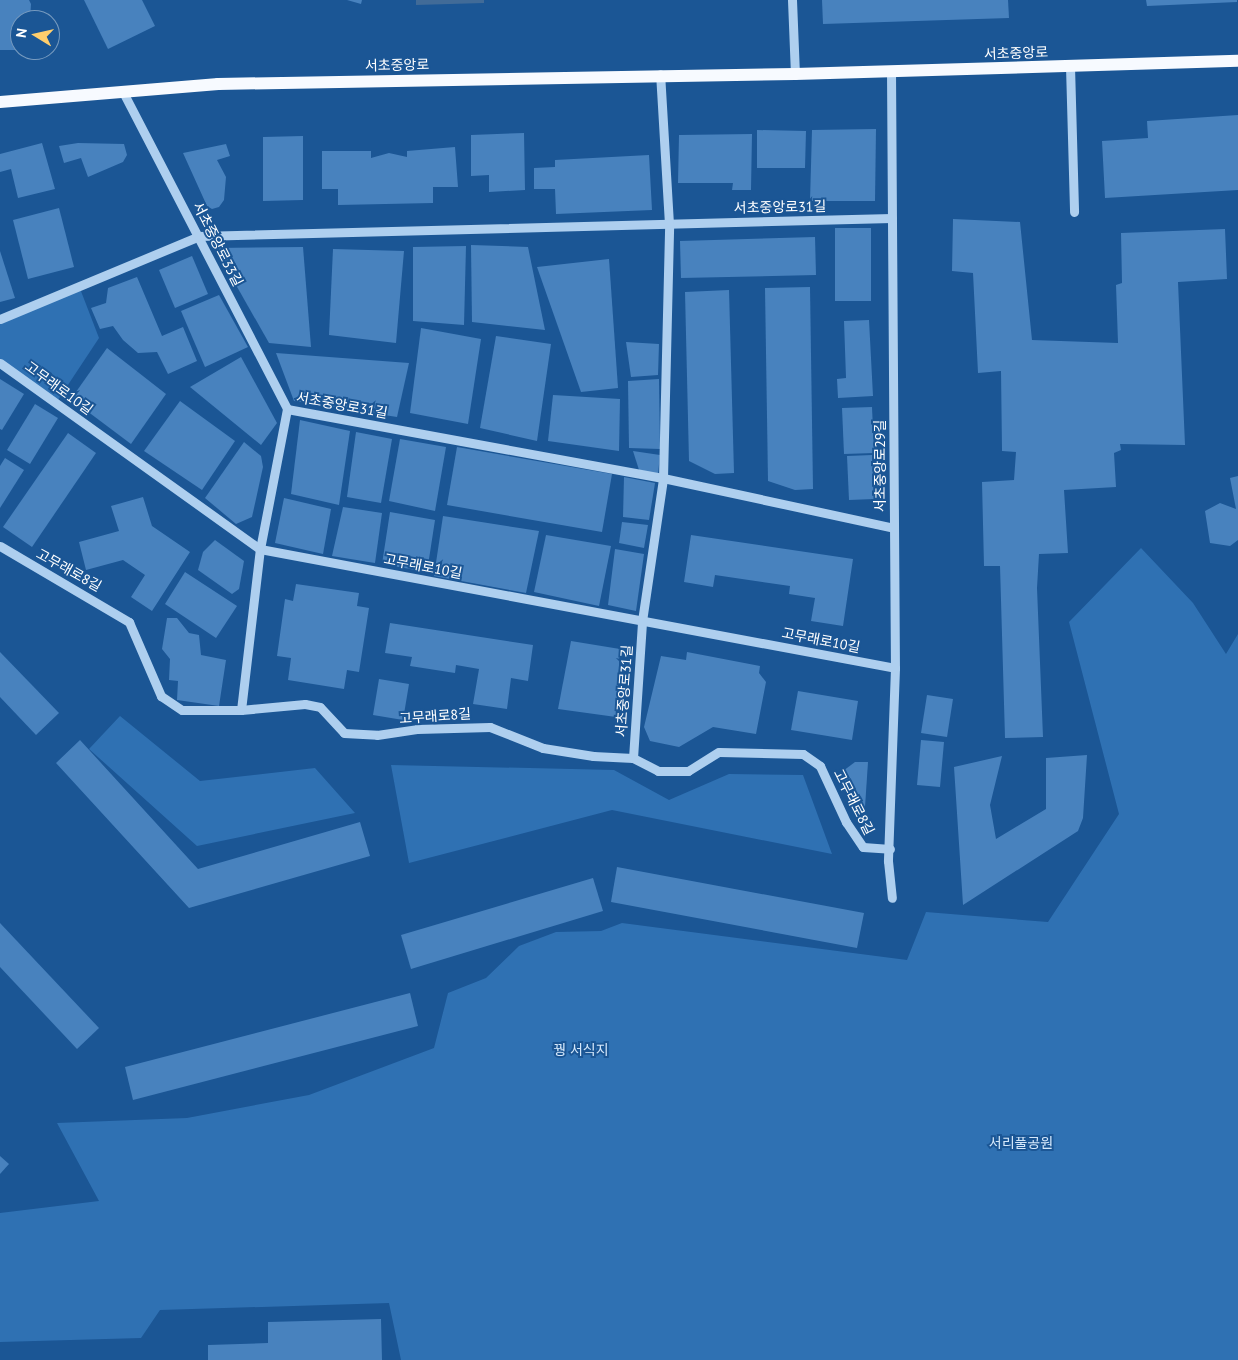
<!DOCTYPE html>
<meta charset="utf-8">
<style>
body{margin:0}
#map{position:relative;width:1238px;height:1360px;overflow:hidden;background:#1b5695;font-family:"PT Sans","Noto Sans KR",sans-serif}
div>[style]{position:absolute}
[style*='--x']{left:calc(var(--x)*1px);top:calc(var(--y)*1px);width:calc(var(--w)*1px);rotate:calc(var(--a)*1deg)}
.green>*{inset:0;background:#2f71b3}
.water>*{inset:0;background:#416b98}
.building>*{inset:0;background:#4882be}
.minor>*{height:9px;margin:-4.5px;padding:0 4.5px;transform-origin:4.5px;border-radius:4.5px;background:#aecfef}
.major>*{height:12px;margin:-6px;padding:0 6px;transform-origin:6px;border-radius:6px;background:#f7faff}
span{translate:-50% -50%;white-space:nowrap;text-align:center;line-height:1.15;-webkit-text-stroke:4px #1b5695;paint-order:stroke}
.street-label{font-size:14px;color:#fff}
.park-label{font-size:14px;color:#d5e8fb}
.north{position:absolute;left:10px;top:10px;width:50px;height:50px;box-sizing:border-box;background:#1b5695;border:1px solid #769abf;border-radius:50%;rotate:279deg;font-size:14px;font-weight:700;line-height:20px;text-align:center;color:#fff}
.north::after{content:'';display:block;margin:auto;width:18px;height:22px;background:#ffce6d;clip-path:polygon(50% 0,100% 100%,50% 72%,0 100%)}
</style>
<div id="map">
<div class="green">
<div style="clip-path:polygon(79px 286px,99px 338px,56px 403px,0 363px,0 319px)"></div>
<div style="clip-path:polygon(1141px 548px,1193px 603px,1226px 654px,1238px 634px,1238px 1360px,401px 1360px,389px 1303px,160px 1310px,141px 1338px,0 1342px,0 1213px,99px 1201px,57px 1123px,187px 1118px,309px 1095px,434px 1048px,448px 993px,486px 978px,519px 946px,556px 932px,601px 931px,622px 923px,907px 960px,926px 912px,1048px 922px,1119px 814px,1069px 622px)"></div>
<div style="clip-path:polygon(120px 716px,200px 781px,315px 768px,355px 813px,197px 846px,89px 749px)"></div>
<div style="clip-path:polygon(391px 765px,614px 770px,669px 800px,729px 774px,803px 775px,832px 854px,612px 810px,409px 863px)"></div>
</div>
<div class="water">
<div style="clip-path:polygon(416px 0,484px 0,484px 3px,416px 5px)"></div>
</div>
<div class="building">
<div style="clip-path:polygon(0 0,29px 0,31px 4px,30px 20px,20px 20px,20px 50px,0 50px)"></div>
<div style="clip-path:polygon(84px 0,142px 0,155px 26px,108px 49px)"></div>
<div style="clip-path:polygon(347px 0,362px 0,361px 4px)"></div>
<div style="clip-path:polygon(822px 0,1008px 0,1009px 18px,823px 24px)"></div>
<div style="clip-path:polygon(1146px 0,1237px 0,1237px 2px,1147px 6px)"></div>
<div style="clip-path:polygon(1238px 115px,1238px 190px,1105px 198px,1102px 141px,1148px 138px,1147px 121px)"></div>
<div style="clip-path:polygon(876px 129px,875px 201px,810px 201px,812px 130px)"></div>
<div style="clip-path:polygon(757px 130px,806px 131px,805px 168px,757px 168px)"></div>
<div style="clip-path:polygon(524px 133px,525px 190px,489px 192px,489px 175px,471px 176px,471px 135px)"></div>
<div style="clip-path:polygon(752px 134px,751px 190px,732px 190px,733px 183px,678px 183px,679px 135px)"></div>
<div style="clip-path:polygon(303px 136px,303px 200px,263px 201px,263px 137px)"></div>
<div style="clip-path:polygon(42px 143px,55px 189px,18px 198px,11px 169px,0 172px,0 154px)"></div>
<div style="clip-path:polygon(78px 143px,124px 144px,127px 155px,123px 162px,88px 177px,81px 158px,64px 163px,59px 146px)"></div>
<div style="clip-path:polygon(226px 144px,230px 156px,217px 160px,226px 177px,224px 200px,219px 207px,212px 209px,207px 206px,183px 153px)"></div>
<div style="clip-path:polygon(455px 147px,458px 187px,433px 187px,433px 203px,338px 205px,338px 189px,322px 189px,322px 151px,371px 151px,371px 158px,389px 153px,407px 157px,407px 151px)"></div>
<div style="clip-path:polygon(649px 155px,652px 210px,556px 214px,555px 189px,534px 189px,534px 168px,555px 167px,555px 160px)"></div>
<div style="clip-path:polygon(59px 208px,74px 267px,28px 279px,13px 220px)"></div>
<div style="clip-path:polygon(953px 219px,1020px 222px,1032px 340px,1118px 343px,1116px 285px,1122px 283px,1121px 233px,1225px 229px,1227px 279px,1178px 282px,1185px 445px,1120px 444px,1121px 450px,1114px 453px,1116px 487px,1064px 490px,1068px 553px,1039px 554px,1037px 588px,1043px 737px,1005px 738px,1000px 566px,984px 566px,982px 482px,1014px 480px,1016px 452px,1002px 451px,1001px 371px,978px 373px,973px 273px,952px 271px)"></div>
<div style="clip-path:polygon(835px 228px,871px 228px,871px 301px,835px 301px)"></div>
<div style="clip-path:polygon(815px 237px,816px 275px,681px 278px,680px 241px)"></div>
<div style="clip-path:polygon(471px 245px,528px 247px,545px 330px,472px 322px)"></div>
<div style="clip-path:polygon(466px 246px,464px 325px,413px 321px,413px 247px)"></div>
<div style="clip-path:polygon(303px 247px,311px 347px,269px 343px,215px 248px)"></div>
<div style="clip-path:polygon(333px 249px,404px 251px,396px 343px,329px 335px)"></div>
<div style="clip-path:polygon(0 251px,15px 298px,0 302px)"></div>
<div style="clip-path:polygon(192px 256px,208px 294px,175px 308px,159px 270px)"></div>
<div style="clip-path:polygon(609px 259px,618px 388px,581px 392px,537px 267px)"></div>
<div style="clip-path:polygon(137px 277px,162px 336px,183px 327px,197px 361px,168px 374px,157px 352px,138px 353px,123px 340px,113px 326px,100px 329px,91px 308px,106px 303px,108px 288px)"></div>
<div style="clip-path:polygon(810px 287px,813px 489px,795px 490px,768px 481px,765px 288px)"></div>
<div style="clip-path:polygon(729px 290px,734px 473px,715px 474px,689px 461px,685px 292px)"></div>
<div style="clip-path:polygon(219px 295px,248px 347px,205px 367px,181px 311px)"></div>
<div style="clip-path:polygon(869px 320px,873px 396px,838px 398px,837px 379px,846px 378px,844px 321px)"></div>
<div style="clip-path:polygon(421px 328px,481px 339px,468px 424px,410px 413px)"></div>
<div style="clip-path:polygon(496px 336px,551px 344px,537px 441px,480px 428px)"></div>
<div style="clip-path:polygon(626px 342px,659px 344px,658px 375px,631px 377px)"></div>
<div style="clip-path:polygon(107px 348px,166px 394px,131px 444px,71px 399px)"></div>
<div style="clip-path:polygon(276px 353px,409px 363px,397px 417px,294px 401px)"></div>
<div style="clip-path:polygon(241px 357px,277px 423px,261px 445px,190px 387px)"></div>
<div style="clip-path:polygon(0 379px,24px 394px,2px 430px,0 429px)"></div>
<div style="clip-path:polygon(659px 379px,660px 449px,629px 448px,628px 381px)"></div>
<div style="clip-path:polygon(553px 395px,620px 399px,619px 451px,548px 441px)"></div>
<div style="clip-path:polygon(180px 401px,235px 441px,202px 490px,144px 451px)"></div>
<div style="clip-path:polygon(35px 404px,58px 418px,30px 464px,7px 450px)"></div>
<div style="clip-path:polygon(872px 407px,874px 453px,844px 454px,842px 408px)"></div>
<div style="clip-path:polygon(300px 420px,350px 431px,339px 505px,291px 494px)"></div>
<div style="clip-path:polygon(356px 432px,392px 439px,381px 503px,347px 497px)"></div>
<div style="clip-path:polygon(68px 433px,96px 453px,32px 547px,3px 527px)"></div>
<div style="clip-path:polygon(400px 439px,446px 447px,435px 511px,389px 501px)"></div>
<div style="clip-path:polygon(244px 442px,261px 456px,263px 467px,252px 517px,236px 524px,205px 498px)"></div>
<div style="clip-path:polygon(457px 447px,612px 474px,602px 532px,447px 505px)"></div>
<div style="clip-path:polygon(633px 451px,660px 455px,658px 474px,639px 470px)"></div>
<div style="clip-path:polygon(872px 455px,874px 499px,849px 500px,847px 456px)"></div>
<div style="clip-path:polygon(5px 458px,24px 470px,0 508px,0 466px)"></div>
<div style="clip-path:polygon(1238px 476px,1238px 540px,1230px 546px,1210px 543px,1205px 511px,1220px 503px,1236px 509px,1230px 478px)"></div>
<div style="clip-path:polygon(624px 477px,655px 483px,649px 520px,623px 517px)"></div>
<div style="clip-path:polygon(143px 497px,152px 526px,190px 552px,152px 611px,131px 597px,145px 575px,123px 560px,86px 570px,79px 542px,119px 531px,111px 506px)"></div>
<div style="clip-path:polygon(284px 498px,331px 509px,323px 554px,275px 543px)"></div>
<div style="clip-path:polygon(343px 507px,382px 513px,375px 563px,332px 556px)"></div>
<div style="clip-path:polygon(390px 512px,435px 520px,427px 572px,382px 564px)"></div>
<div style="clip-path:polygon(443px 516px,539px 531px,526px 593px,434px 576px)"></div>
<div style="clip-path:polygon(622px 522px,648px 525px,644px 548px,619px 543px)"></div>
<div style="clip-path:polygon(546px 535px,611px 546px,599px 606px,534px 592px)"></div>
<div style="clip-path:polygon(691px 535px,853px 559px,843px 626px,811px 621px,815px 598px,789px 594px,790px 586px,715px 575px,713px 587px,684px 582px)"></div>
<div style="clip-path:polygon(215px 540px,244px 561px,239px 589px,232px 594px,198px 570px,203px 552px)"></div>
<div style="clip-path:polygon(615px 549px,644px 554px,636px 611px,608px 605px)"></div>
<div style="clip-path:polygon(185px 572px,237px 606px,216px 638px,165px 604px)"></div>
<div style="clip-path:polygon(296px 584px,359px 593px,357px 606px,369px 608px,359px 672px,347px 670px,344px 689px,288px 680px,291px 658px,277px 656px,285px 599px,293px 601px)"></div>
<div style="clip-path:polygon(167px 618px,177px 618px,189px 633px,199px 635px,201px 655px,226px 660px,219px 706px,177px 700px,178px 681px,169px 680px,170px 659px,162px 649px)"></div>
<div style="clip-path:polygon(390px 623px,533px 645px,528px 681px,511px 678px,507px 709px,473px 704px,479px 669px,456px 665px,455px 673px,410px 666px,412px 657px,385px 653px)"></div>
<div style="clip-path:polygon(571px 641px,620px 649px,616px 717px,558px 709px)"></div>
<div style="clip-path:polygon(0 652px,59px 713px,36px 735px,0 697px)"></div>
<div style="clip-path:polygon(687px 652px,760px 666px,759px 673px,766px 682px,756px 734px,713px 727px,679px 747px,650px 741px,644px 727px,661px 656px,686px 660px)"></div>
<div style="clip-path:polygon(379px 679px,409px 684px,403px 720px,373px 715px)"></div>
<div style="clip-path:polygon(798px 691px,858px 701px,852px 740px,791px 730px)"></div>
<div style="clip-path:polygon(927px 695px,953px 699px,947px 737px,921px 733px)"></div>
<div style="clip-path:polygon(80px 740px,198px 869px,360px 822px,370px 856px,189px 908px,56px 763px)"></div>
<div style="clip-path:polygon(921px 740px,944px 742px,940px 787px,917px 785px)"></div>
<div style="clip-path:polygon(1087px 755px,1083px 818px,1078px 831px,963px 905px,954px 767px,1002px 756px,990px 805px,996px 839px,1046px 809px,1046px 758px)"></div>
<div style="clip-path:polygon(855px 762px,868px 762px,865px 807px,862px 810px,854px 807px,839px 774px)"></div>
<div style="clip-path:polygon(617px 867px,864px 913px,857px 948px,611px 902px)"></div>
<div style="clip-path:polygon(593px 878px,603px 911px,411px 969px,401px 935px)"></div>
<div style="clip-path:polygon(0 923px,99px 1028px,77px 1049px,0 967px)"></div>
<div style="clip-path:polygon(410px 993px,418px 1026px,133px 1100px,125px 1067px)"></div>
<div style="clip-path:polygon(0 1156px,9px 1164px,0 1174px)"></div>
<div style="clip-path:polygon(381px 1319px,382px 1360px,208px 1360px,208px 1345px,268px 1343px,268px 1322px)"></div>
</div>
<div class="minor">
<div style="--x:792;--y:0;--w:74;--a:87.7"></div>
<div style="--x:1070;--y:66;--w:146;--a:88.4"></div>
<div style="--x:891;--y:71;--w:597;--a:89.62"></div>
<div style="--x:895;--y:668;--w:193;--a:92.1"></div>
<div style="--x:888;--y:861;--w:37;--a:84"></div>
<div style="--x:123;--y:92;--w:357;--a:62.6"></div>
<div style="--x:0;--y:319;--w:216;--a:-22.6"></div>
<div style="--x:199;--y:236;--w:693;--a:-1.49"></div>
<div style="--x:0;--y:363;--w:320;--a:35.6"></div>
<div style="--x:260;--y:549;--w:646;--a:10.61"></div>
<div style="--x:287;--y:409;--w:382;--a:10.4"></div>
<div style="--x:663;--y:478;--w:236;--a:12.2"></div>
<div style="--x:0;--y:546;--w:150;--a:30.5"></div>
<div style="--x:129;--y:622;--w:81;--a:66.6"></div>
<div style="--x:161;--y:696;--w:25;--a:34"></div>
<div style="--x:182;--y:710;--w:59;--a:0"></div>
<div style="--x:241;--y:710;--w:64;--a:-5.4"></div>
<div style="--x:305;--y:704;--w:15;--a:11"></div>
<div style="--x:320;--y:707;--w:35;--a:47"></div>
<div style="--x:344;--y:733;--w:33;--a:3"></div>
<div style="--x:377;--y:735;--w:40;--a:-8.5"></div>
<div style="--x:417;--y:729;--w:73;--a:-1.6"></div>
<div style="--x:490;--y:727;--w:57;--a:21.6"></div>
<div style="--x:543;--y:748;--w:51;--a:9.1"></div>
<div style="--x:593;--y:756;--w:40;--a:2.9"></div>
<div style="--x:633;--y:758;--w:28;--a:27"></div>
<div style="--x:658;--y:771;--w:30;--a:0"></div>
<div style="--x:688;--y:771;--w:36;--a:-32"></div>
<div style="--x:719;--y:752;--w:84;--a:1.4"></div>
<div style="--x:803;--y:754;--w:21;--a:35"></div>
<div style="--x:820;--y:766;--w:62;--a:65.1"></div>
<div style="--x:846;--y:822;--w:30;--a:56"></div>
<div style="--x:863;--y:847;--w:27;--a:4"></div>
<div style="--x:241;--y:710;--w:162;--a:-83.3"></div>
<div style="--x:260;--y:549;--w:143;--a:-79.1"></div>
<div style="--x:633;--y:758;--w:137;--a:-86.2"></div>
<div style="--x:642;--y:621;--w:145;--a:-81.6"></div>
<div style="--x:663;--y:478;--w:254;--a:-88.6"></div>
<div style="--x:669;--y:224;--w:150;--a:-93.4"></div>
</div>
<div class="major">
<div style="--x:0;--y:102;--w:219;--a:-4.7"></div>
<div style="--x:218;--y:84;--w:577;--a:-0.99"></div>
<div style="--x:795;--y:74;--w:443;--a:-1.7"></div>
</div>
<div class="street-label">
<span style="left:1016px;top:53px;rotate:-2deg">서초중앙로</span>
<span style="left:397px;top:65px;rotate:-1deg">서초중앙로</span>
<span style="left:780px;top:207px;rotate:-1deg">서초중앙로31길</span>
<span style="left:218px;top:244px;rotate:63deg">서초중앙로33길</span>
<span style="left:59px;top:388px;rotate:36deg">고무래로10길</span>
<span style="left:342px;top:405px;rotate:10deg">서초중앙로31길</span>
<span style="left:880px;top:466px;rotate:-90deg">서초중앙로29길</span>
<span style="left:423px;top:566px;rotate:11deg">고무래로10길</span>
<span style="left:69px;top:570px;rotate:29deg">고무래로8길</span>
<span style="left:821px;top:640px;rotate:11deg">고무래로10길</span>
<span style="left:624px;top:691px;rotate:-86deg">서초중앙로31길</span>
<span style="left:435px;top:716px;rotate:-4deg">고무래로8길</span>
<span style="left:854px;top:802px;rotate:63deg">고무래로8길</span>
</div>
<div class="park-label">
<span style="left:581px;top:1050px">꿩 서식지</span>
<span style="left:1021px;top:1143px">서리풀공원</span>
</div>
<div class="north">N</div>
</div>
